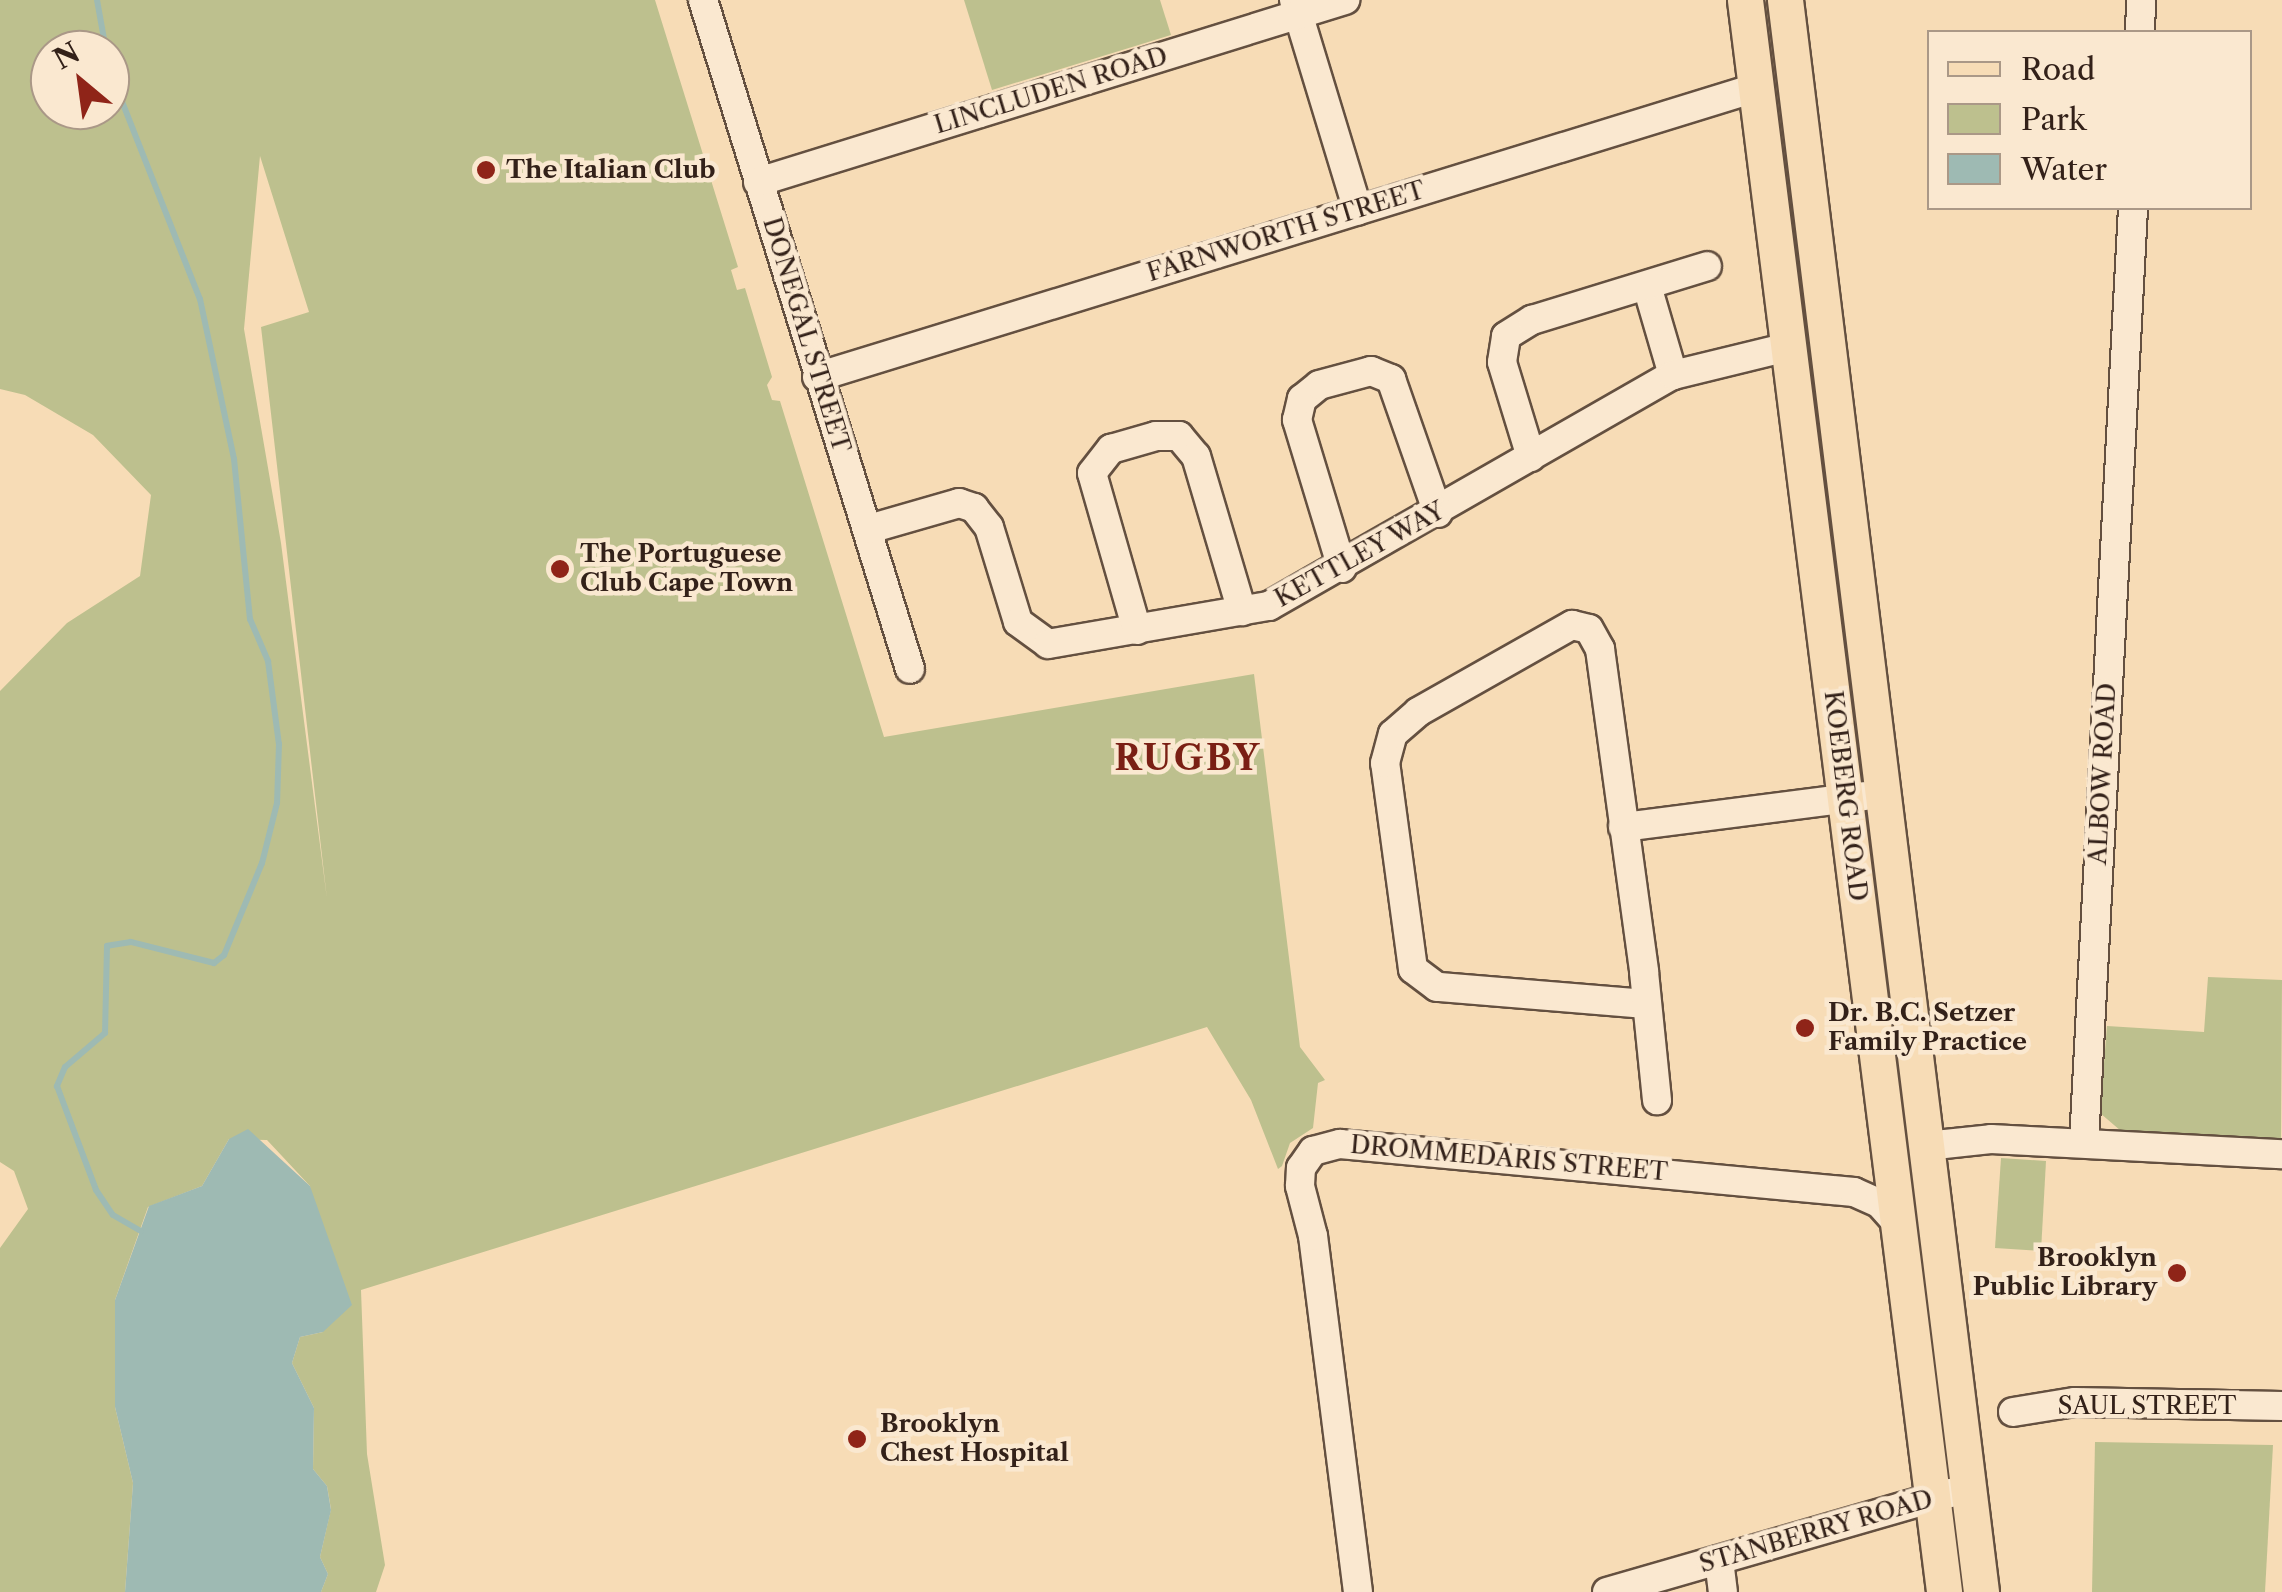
<!DOCTYPE html>
<style>
body{margin:0}
#map{position:relative;width:2282px;height:1592px;overflow:hidden;background:#f7dcb6;font-family:"Libre Caslon Text",serif}
div>[style]{position:absolute}
[style*='--x']{left:calc(var(--x)*1px);top:calc(var(--y)*1px);width:calc(var(--w)*1px);rotate:calc(var(--a)*1deg)}
.green>*{inset:0;background:#bdc08e}
.water>*{inset:0;background:#9ebab3}
.stream>*{height:6px;margin:-3px;padding:0 3px;transform-origin:3px;border-radius:3px;background:#9ebab3}
.roads{filter:drop-shadow(2px 0 #645040) drop-shadow(-2px 0 #645040) drop-shadow(0 2px #645040) drop-shadow(0 -2px #645040)}
.minor>*{height:28px;margin:-14px;padding:0 14px;transform-origin:14px;border-radius:14px;background:#fae8d0}
.major>*{height:35px;margin:-17.5px;padding:0 17.5px;transform-origin:17.5px;border-radius:17.5px;background:#f7dcb6}
.dots>*{width:28px;height:28px;translate:-50% -50%;box-sizing:border-box;border:5px solid #fae8d0;border-radius:50%}
span{translate:-50% -50%;white-space:nowrap;text-align:center;line-height:1.15;-webkit-text-stroke:9px #fae8d0;paint-order:stroke}
.street-label{font-size:25px;color:#332119}
.poi-label{font-size:25px;color:#332119;font-weight:700}
.left{translate:0 -50%;text-align:left}
.right{translate:-100% -50%;text-align:right}
.district-label{font-size:35px;color:#7a1f14;font-weight:700;letter-spacing:2.5px}
.legend{position:absolute;left:1927px;top:30px;width:325px;height:180px;box-sizing:border-box;background:#fae8d0;border:2px solid #aa9887;margin:0;padding:12px 18px;list-style:none;font-size:30px;color:#332119}
.legend li{display:flex;align-items:center;gap:20px;height:50px}
.legend b{width:50px;border:2px solid #aa9887}
.north{position:absolute;left:30px;top:30px;width:100px;height:100px;box-sizing:border-box;background:#fae8d0;border:2px solid #aa9887;border-radius:50%;rotate:331deg;font-size:28px;font-weight:700;line-height:40px;text-align:center;color:#332119}
.north::after{content:'';display:block;margin:auto;width:35px;height:45px;background:#8f2418;clip-path:polygon(50% 0,100% 100%,50% 72%,0 100%)}
</style>
<div id="map">
<div class="green">
<div style="clip-path:polygon(evenodd,0 0,655px 0,738px 267px,731px 270px,737px 290px,745px 288px,772px 377px,767px 385px,772px 400px,780px 401px,884px 737px,1254px 674px,1300px 1047px,1325px 1080px,1318px 1083px,1313px 1128px,1290px 1143px,1282px 1166px,1278px 1169px,1251px 1100px,1207px 1027px,361px 1290px,367px 1454px,385px 1565px,376px 1592px,321px 1592px,328px 1574px,320px 1557px,331px 1509px,327px 1486px,313px 1469px,314px 1408px,292px 1363px,300px 1337px,323px 1332px,310px 1186px,267px 1140px,229px 1139px,202px 1186px,148px 1207px,115px 1300px,115px 1407px,133px 1483px,125px 1592px,0 1592px,0 1248px,28px 1209px,14px 1171px,0 1162px,0 691px,67px 623px,140px 576px,151px 495px,93px 435px,25px 395px,0 389px,0 0,50px 50px,110px 50px,110px 110px,50px 110px,50px 50px,0 0,260px 156px,309px 312px,261px 327px,327px 899px,281px 543px,244px 329px,260px 156px)"></div>
<div style="clip-path:polygon(964px 0,1160px 0,1171px 35px,992px 90px)"></div>
<div style="clip-path:polygon(2208px 977px,2282px 980px,2281px 1140px,2121px 1131px,2100px 1113px,2107px 1026px,2204px 1032px)"></div>
<div style="clip-path:polygon(2001px 1158px,2046px 1161px,2041px 1251px,1995px 1248px)"></div>
<div style="clip-path:polygon(2095px 1442px,2273px 1445px,2265px 1592px,2092px 1592px)"></div>
</div>
<div class="water">
<div style="clip-path:polygon(248px 1129px,310px 1186px,352px 1305px,323px 1332px,300px 1337px,292px 1363px,314px 1408px,313px 1469px,327px 1486px,331px 1510px,320px 1557px,328px 1574px,321px 1592px,125px 1592px,133px 1483px,115px 1407px,115px 1300px,149px 1206px,202px 1186px,229px 1139px)"></div>
</div>
<div class="stream">
<div style="--x:97;--y:0;--w:51;--a:79.8"></div>
<div style="--x:110;--y:71;--w:245;--a:68.5"></div>
<div style="--x:200;--y:299;--w:164;--a:78"></div>
<div style="--x:234;--y:459;--w:161;--a:84.3"></div>
<div style="--x:250;--y:619;--w:46;--a:66.8"></div>
<div style="--x:268;--y:661;--w:84;--a:82.5"></div>
<div style="--x:279;--y:744;--w:59;--a:91.9"></div>
<div style="--x:277;--y:803;--w:62;--a:104"></div>
<div style="--x:262;--y:863;--w:100;--a:112.4"></div>
<div style="--x:224;--y:955;--w:13;--a:141"></div>
<div style="--x:214;--y:963;--w:86;--a:-165.8"></div>
<div style="--x:131;--y:942;--w:24;--a:171"></div>
<div style="--x:107;--y:946;--w:87;--a:91.3"></div>
<div style="--x:105;--y:1033;--w:52;--a:139.6"></div>
<div style="--x:65;--y:1067;--w:21;--a:113"></div>
<div style="--x:57;--y:1086;--w:111;--a:69.4"></div>
<div style="--x:96;--y:1190;--w:30;--a:56"></div>
<div style="--x:113;--y:1215;--w:32;--a:30"></div>
</div>
<div class="roads">
<div class="minor">
<div style="--x:703;--y:0;--w:700;--a:72.81"></div>
<div style="--x:1294;--y:0;--w:220;--a:73.1"></div>
<div style="--x:2140;--y:32;--w:32;--a:-88"></div>
<div style="--x:758;--y:182;--w:615;--a:-17.23"></div>
<div style="--x:1647;--y:286;--w:93;--a:73.7"></div>
<div style="--x:817;--y:377;--w:982;--a:-17.12"></div>
<div style="--x:1531;--y:457;--w:99;--a:-107"></div>
<div style="--x:1502;--y:362;--w:26;--a:-81"></div>
<div style="--x:1506;--y:336;--w:31;--a:-32"></div>
<div style="--x:1532;--y:320;--w:183;--a:-17.1"></div>
<div style="--x:869;--y:529;--w:94;--a:-16.1"></div>
<div style="--x:959;--y:503;--w:16;--a:18"></div>
<div style="--x:974;--y:508;--w:24;--a:52"></div>
<div style="--x:989;--y:527;--w:99;--a:73"></div>
<div style="--x:1018;--y:622;--w:37;--a:36"></div>
<div style="--x:1048;--y:644;--w:224;--a:-9.8"></div>
<div style="--x:1269;--y:606;--w:465;--a:-29.8"></div>
<div style="--x:1673;--y:375;--w:118;--a:-13.7"></div>
<div style="--x:1342;--y:568;--w:155;--a:-106.9"></div>
<div style="--x:1297;--y:420;--w:22;--a:-77"></div>
<div style="--x:1302;--y:399;--w:22;--a:-39"></div>
<div style="--x:1319;--y:385;--w:54;--a:-15.1"></div>
<div style="--x:1371;--y:371;--w:22;--a:22"></div>
<div style="--x:1391;--y:379;--w:142;--a:70.7"></div>
<div style="--x:1137;--y:630;--w:163;--a:-106"></div>
<div style="--x:1092;--y:473;--w:31;--a:-52"></div>
<div style="--x:1111;--y:449;--w:47;--a:-16.1"></div>
<div style="--x:1156;--y:436;--w:23;--a:0"></div>
<div style="--x:1179;--y:436;--w:26;--a:50"></div>
<div style="--x:1196;--y:456;--w:162;--a:73.5"></div>
<div style="--x:1623;--y:827;--w:243;--a:-7.3"></div>
<div style="--x:1646;--y:1004;--w:210;--a:-175.3"></div>
<div style="--x:1437;--y:987;--w:30;--a:-143"></div>
<div style="--x:1413;--y:969;--w:208;--a:-97.7"></div>
<div style="--x:1385;--y:763;--w:30;--a:-75"></div>
<div style="--x:1393;--y:734;--w:33;--a:-41"></div>
<div style="--x:1418;--y:712;--w:177;--a:-29.5"></div>
<div style="--x:1572;--y:625;--w:17;--a:13"></div>
<div style="--x:1589;--y:629;--w:23;--a:61"></div>
<div style="--x:1600;--y:649;--w:326;--a:82.2"></div>
<div style="--x:1644;--y:972;--w:129;--a:84.2"></div>
<div style="--x:2084;--y:1143;--w:936;--a:-87"></div>
<div style="--x:1926;--y:1146;--w:65;--a:-6.1"></div>
<div style="--x:1991;--y:1139;--w:291;--a:3"></div>
<div style="--x:2013;--y:1412;--w:63;--a:-9.2"></div>
<div style="--x:2075;--y:1402;--w:207;--a:1.1"></div>
<div style="--x:1719;--y:1560;--w:32;--a:83"></div>
<div style="--x:1358;--y:1592;--w:359;--a:-97.2"></div>
<div style="--x:1313;--y:1236;--w:52;--a:-104.6"></div>
<div style="--x:1300;--y:1186;--w:18;--a:-87"></div>
<div style="--x:1301;--y:1168;--w:21;--a:-55"></div>
<div style="--x:1313;--y:1151;--w:28;--a:-15"></div>
<div style="--x:1340;--y:1144;--w:516;--a:5.34"></div>
<div style="--x:1854;--y:1192;--w:27;--a:24"></div>
<div style="--x:1879;--y:1203;--w:30;--a:48"></div>
<div style="--x:1607;--y:1592;--w:358;--a:-16.1"></div>
</div>
<div class="major">
<div style="--x:1745;--y:0;--w:1604;--a:82.87"></div>
<div style="--x:1785;--y:0;--w:1604;--a:82.98"></div>
</div>
</div>
<div class="dots">
<div style="left:486px;top:170px;background:#8f2418"></div>
<div style="left:560px;top:569px;background:#8f2418"></div>
<div style="left:1805px;top:1028px;background:#8f2418"></div>
<div style="left:2177px;top:1273px;background:#8f2418"></div>
<div style="left:857px;top:1439px;background:#8f2418"></div>
</div>
<div class="street-label">
<span style="left:1051px;top:91px;rotate:-17deg">LINCLUDEN ROAD</span>
<span style="left:1286px;top:232px;rotate:-17deg">FARNWORTH STREET</span>
<span style="left:806px;top:335px;rotate:73deg">DONEGAL STREET</span>
<span style="left:1360px;top:555px;rotate:-29deg">KETTLEY WAY</span>
<span style="left:2103px;top:774px;rotate:-87deg">ALBOW ROAD</span>
<span style="left:1845px;top:796px;rotate:83deg">KOEBERG ROAD</span>
<span style="left:1509px;top:1159px;rotate:5deg">DROMMEDARIS STREET</span>
<span style="left:2147px;top:1406px">SAUL STREET</span>
<span style="left:1816px;top:1532px;rotate:-16deg">STANBERRY ROAD</span>
</div>
<div class="poi-label">
<span class="left" style="left:506px;top:170px">The Italian Club</span>
<span class="left" style="left:580px;top:569px">The Portuguese<br>Club Cape Town</span>
<span class="left" style="left:1828px;top:1028px">Dr. B.C. Setzer<br>Family Practice</span>
<span class="right" style="left:2157px;top:1273px">Brooklyn<br>Public Library</span>
<span class="left" style="left:880px;top:1439px">Brooklyn<br>Chest Hospital</span>
</div>
<div class="district-label">
<span style="left:1188px;top:758px">RUGBY</span>
</div>
<ul class="legend">
<li><b style="height:12px;background:#f7dcb6"></b>Road</li>
<li><b style="height:28px;background:#bdc08e"></b>Park</li>
<li><b style="height:28px;background:#9ebab3"></b>Water</li>
</ul>
<div class="north">N</div>
</div>
